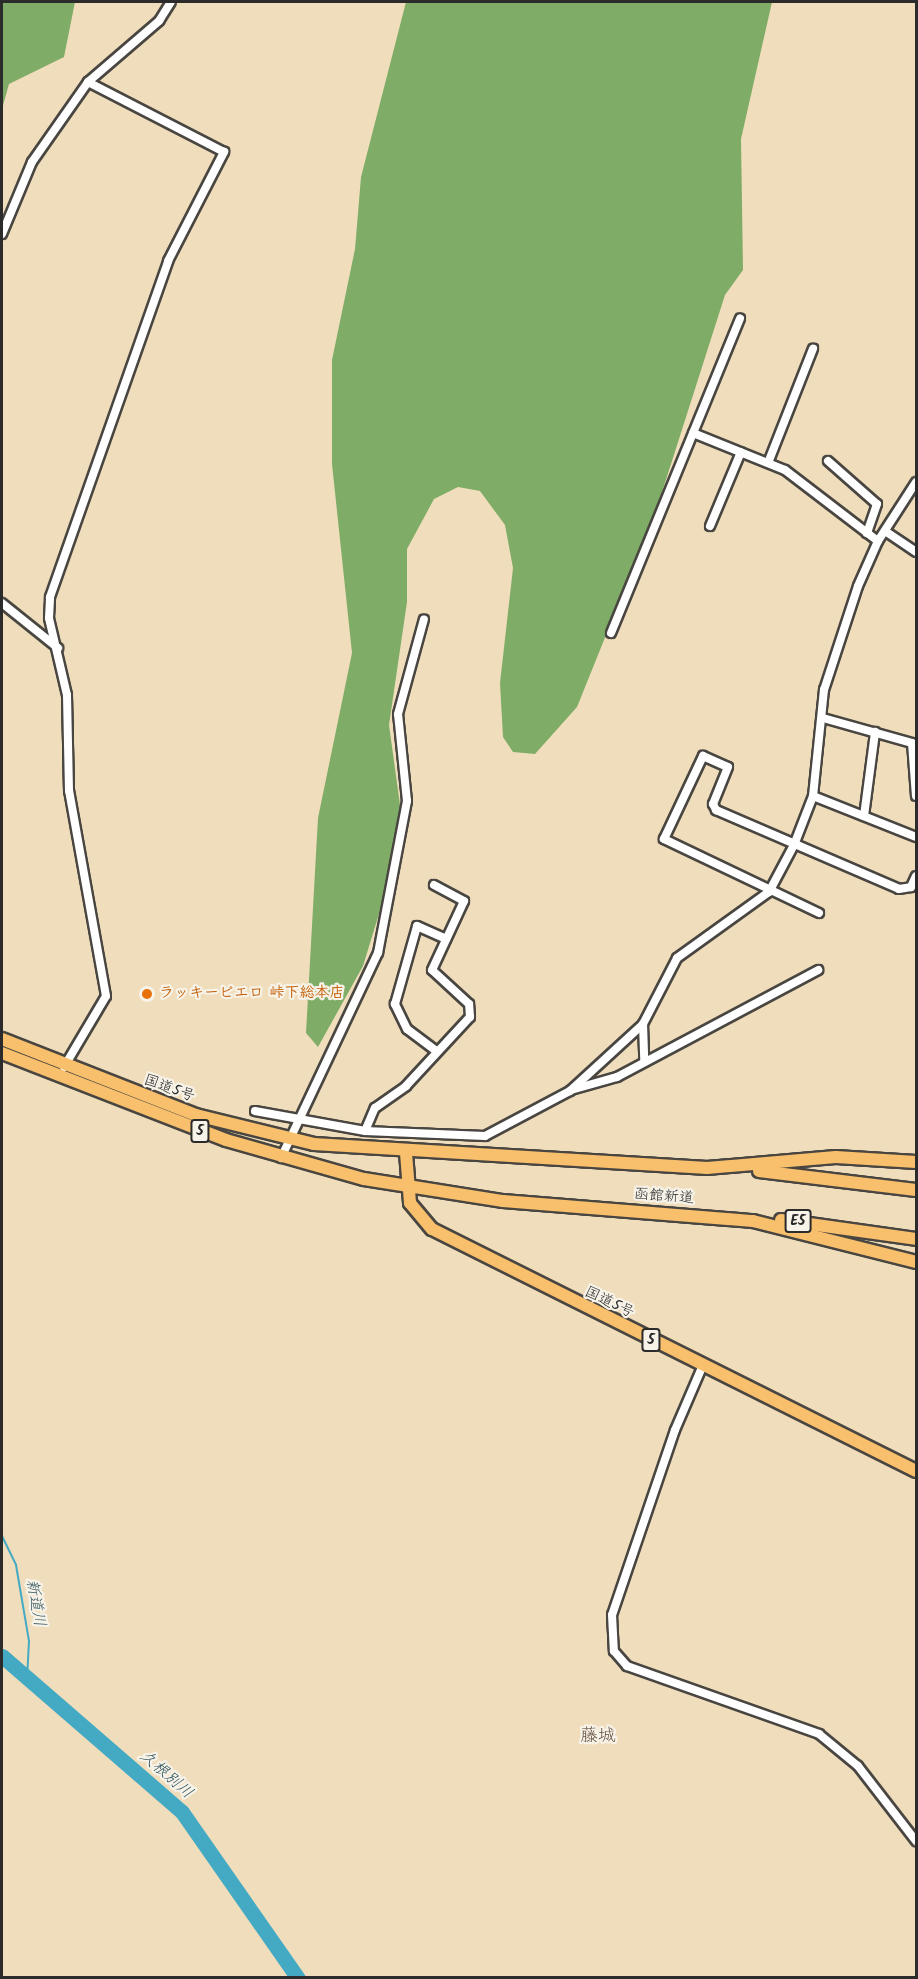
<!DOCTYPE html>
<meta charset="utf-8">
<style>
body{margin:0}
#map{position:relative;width:918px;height:1979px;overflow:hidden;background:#f0ddbc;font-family:Kalam,"Klee One",sans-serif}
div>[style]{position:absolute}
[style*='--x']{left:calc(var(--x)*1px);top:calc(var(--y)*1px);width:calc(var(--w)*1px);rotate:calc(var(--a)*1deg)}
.forest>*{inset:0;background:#7fac66}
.stream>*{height:2px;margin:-1px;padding:0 1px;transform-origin:1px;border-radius:1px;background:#44aac4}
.river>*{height:15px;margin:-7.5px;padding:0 7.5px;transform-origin:7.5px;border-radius:7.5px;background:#44aac4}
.roads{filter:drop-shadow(2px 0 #494641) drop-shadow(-2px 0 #494641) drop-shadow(0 2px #494641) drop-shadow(0 -2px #494641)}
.minor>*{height:8px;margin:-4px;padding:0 4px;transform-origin:4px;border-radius:4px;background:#fff}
.highway>*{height:12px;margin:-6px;padding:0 6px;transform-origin:6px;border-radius:6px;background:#f8bf6c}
.dots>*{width:16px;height:16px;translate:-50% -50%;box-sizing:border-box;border:3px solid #f7f3e8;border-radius:50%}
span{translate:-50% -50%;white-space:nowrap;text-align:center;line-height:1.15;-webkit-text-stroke:4.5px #f7f3e8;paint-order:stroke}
.shield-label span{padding:2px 4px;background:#f7f3e8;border:2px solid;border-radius:4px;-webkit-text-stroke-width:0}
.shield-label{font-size:14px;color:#2b2b2b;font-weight:700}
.food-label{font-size:15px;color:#c56008;font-weight:700}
.left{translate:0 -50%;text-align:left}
.street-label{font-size:15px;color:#2b2b2b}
.water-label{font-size:16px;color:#345761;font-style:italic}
.quarter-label{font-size:18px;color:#665242}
.frame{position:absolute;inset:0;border:3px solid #2b2b2b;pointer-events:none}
</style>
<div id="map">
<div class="forest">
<div style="clip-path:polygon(2px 2px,75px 2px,64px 57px,9px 84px,2px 109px)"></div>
<div style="clip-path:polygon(406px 2px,772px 2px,741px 139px,743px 270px,725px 295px,656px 511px,577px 707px,535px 754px,513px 752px,503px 737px,500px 683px,513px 568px,505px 525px,480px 491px,458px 487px,434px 499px,407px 549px,407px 602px,389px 725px,401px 812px,397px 855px,363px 966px,318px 1047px,306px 1033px,318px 818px,352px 653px,332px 464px,332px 360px,355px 249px,361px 177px)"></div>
</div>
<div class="stream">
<div style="--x:2;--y:1536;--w:32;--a:64"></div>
<div style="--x:16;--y:1565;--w:77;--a:80.3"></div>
<div style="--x:29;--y:1641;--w:36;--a:93"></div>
</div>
<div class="river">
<div style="--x:2;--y:1656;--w:238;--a:40.9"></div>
<div style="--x:182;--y:1812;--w:203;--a:55.1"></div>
</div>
<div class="roads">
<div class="minor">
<div style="--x:2;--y:234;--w:78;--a:-67.4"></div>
<div style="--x:32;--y:162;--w:98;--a:-55"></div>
<div style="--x:88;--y:82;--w:94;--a:-40.7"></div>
<div style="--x:159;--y:21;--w:22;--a:-58"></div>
<div style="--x:693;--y:433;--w:99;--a:21.9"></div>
<div style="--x:785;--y:470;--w:117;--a:37.4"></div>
<div style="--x:828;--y:461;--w:65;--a:41.3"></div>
<div style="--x:877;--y:504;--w:31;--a:109"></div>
<div style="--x:768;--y:463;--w:123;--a:-68.5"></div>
<div style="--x:710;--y:526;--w:80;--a:-67.3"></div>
<div style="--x:885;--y:531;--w:37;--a:34"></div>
<div style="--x:2;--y:603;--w:72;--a:38.8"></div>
<div style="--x:611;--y:633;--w:340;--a:-67.7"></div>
<div style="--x:823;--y:718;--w:92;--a:15.7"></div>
<div style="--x:912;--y:743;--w:53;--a:85.7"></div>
<div style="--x:813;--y:796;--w:111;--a:21.7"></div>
<div style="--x:864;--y:816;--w:85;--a:-82.5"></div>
<div style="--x:819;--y:913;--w:172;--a:-154.5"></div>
<div style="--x:664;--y:839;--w:92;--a:-64.8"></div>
<div style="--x:703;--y:756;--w:27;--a:24"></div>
<div style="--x:728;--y:767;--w:40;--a:112"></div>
<div style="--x:713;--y:804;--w:7;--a:63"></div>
<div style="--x:716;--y:810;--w:199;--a:23.3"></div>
<div style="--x:899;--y:889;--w:12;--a:-9"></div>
<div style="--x:911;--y:887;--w:12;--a:-66"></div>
<div style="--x:643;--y:1024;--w:38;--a:88"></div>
<div style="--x:435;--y:1050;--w:35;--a:-143"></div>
<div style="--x:407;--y:1029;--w:28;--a:-116"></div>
<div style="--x:395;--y:1004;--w:81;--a:-74.2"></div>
<div style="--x:417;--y:926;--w:32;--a:24"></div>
<div style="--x:64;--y:1067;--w:82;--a:-59.4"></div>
<div style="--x:106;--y:996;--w:208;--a:-100.2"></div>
<div style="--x:69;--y:791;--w:96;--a:-91.2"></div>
<div style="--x:67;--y:695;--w:79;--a:-103.2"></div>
<div style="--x:49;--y:618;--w:21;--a:-87"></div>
<div style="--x:50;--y:597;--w:356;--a:-70.6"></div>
<div style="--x:168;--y:261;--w:123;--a:-62.8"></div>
<div style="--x:224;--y:152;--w:153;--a:-152.8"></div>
<div style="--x:571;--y:1090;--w:48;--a:-15.8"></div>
<div style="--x:617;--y:1077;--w:228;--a:-28"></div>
<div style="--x:255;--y:1111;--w:112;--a:10.3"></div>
<div style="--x:365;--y:1131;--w:120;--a:2.4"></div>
<div style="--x:485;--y:1136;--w:96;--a:-27.9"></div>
<div style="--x:570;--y:1091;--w:99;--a:-42.5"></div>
<div style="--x:643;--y:1024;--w:74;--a:-62.7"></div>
<div style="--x:677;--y:958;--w:113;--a:-35.7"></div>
<div style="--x:769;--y:892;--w:53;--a:-62"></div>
<div style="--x:794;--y:845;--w:53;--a:-68.8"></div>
<div style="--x:813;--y:796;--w:107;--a:-84.1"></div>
<div style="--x:824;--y:690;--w:109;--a:-71.9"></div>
<div style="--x:858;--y:586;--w:49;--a:-66"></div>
<div style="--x:878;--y:541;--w:70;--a:-57.2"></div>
<div style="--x:365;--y:1131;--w:25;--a:-67"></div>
<div style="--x:375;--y:1108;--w:38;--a:-35"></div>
<div style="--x:406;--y:1086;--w:94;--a:-47.2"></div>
<div style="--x:470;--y:1017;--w:13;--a:-94"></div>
<div style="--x:469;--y:1004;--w:50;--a:-137.4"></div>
<div style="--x:432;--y:970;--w:76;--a:-65.1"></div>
<div style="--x:464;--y:901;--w:34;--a:-152"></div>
<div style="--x:281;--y:1158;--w:227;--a:-64.7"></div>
<div style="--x:378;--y:953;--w:155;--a:-79.2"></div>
<div style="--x:407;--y:801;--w:87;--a:-95.9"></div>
<div style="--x:398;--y:714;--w:98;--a:-74.7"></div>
<div style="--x:703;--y:1365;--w:71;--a:113.3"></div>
<div style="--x:675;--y:1430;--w:195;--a:108.8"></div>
<div style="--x:612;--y:1615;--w:36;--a:87"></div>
<div style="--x:614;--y:1651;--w:20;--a:49"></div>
<div style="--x:627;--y:1666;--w:204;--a:19.5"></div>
<div style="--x:819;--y:1734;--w:50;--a:39.4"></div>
<div style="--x:858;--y:1766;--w:95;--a:52.3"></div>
</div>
<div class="highway">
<div style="--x:2;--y:1039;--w:208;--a:21.4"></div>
<div style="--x:196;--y:1115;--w:122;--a:13.8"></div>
<div style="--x:314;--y:1144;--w:394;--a:3.5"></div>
<div style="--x:707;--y:1168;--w:129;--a:-4.9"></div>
<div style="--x:836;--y:1157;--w:80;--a:3.6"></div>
<div style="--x:2;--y:1053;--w:240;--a:21.2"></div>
<div style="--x:226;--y:1140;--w:143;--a:15.8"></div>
<div style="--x:364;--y:1179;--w:141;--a:9"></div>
<div style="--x:503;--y:1201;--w:251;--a:4.6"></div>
<div style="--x:753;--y:1221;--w:168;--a:14.1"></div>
<div style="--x:406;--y:1153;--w:50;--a:85.4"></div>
<div style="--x:410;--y:1203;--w:34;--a:50"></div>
<div style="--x:432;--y:1229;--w:541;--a:26.57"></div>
<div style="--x:759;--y:1171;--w:158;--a:6.9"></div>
<div style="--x:781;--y:1220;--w:136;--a:8"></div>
</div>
</div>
<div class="dots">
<div style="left:147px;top:994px;background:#e8710a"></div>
</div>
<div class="shield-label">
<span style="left:200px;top:1131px">5</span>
<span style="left:798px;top:1221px">E5</span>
<span style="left:651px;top:1340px">5</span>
</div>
<div class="food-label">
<span class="left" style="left:159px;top:994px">ラッキーピエロ 峠下総本店</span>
</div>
<div class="street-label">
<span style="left:169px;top:1089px;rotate:20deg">国道5号</span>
<span style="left:664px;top:1197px;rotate:4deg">函館新道</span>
<span style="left:609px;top:1303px;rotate:26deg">国道5号</span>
</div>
<div class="water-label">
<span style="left:35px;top:1603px;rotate:80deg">新道川</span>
<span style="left:166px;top:1775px;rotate:41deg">久根別川</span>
</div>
<div class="quarter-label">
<span style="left:598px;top:1737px">藤城</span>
</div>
<div class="frame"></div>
</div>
